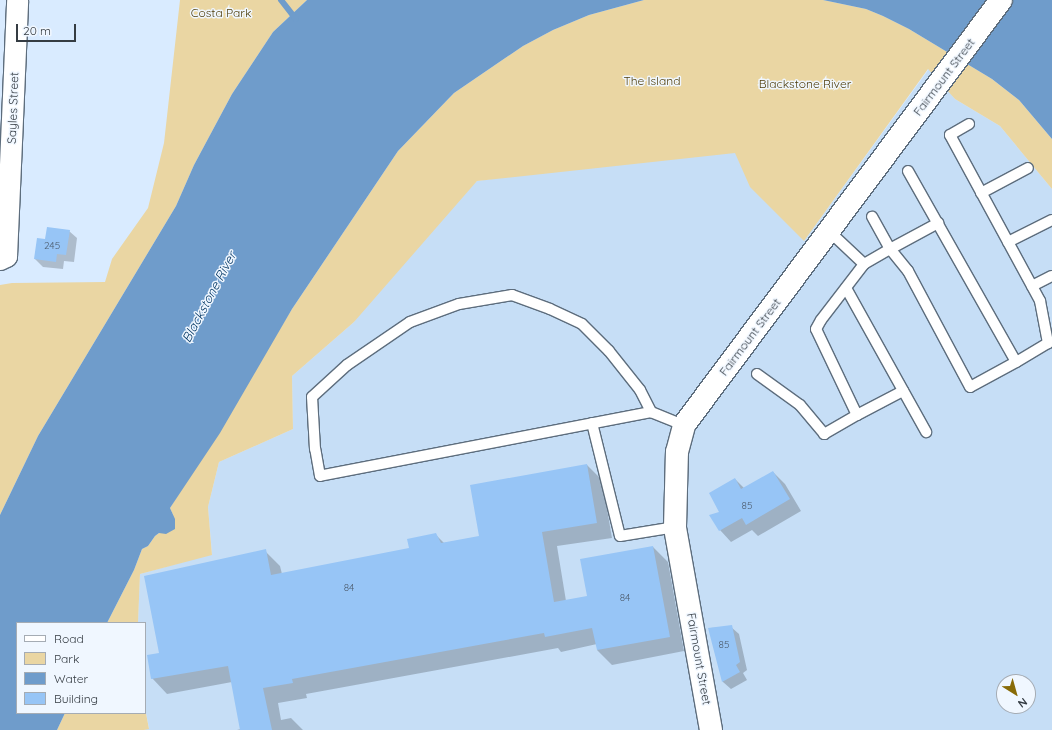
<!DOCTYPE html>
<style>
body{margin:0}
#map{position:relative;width:1052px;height:730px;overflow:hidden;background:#d9ebff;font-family:Quicksand,sans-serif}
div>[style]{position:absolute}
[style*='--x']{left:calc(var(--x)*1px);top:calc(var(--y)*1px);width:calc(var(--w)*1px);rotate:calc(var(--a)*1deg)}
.built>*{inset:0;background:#c6def6}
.green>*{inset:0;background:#ead6a3}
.water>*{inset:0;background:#6f9ccb}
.shadow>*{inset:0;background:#0003}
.stream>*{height:6px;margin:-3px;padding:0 3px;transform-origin:3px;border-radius:3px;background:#6f9ccb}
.building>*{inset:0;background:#97c5f6}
.roads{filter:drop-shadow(1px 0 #5d6d7d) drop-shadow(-1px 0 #5d6d7d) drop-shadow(0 1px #5d6d7d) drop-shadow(0 -1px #5d6d7d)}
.service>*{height:10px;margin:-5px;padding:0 5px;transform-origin:5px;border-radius:5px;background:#fff}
.minor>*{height:21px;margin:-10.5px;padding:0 10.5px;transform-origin:10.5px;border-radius:10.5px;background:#fff}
.tertiary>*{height:22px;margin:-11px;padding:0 11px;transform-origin:11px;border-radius:11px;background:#fff}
span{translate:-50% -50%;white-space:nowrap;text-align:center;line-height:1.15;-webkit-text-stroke:3px #f0f7ff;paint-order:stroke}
.number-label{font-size:10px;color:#4e5e70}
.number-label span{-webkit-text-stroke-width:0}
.park-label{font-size:12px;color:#4f3e0b}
.street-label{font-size:12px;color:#353c43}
.water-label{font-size:13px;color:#073a67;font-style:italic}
.legend{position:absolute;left:16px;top:622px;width:130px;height:92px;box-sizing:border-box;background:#f0f7ff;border:1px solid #a5acb4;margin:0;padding:5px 7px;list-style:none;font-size:12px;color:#353c43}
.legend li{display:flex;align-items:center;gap:8px;height:20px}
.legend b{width:20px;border:1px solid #a5acb4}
.north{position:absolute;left:996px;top:674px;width:40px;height:40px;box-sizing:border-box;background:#f0f7ff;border:1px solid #a5acb4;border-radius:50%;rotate:143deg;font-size:11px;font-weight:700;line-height:16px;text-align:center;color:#353c43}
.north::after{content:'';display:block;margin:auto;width:14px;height:18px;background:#886b08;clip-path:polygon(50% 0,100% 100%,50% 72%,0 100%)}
.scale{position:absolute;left:16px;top:24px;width:60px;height:18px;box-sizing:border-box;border:2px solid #353c43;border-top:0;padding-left:5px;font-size:12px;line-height:14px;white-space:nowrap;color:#353c43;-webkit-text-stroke:3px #f0f7ff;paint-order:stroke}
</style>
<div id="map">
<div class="built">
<div style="clip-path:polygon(evenodd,929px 69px,955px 99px,1000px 126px,1052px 189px,1052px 730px,144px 730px,149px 728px,145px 708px,145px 623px,138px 623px,140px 574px,212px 554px,208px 507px,219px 462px,293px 429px,292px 376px,354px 322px,407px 246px,477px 181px,731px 145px,804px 241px,929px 69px,1004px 682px,1028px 682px,1028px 706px,1004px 706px,1004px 682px)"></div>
</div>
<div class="green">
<div style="clip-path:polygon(180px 0,307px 0,273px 32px,232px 94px,194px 165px,176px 206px,38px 436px,0 515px,0 285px,12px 283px,105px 282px,112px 259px,148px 208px,164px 143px)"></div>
<div style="clip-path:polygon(644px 0,823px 0,866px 9px,883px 16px,909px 29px,992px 79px,1019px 100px,1052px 139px,1052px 189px,1000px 126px,955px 99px,928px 69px,804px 241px,750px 187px,735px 153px,477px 181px,354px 322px,292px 376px,293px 429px,219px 462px,208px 507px,212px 555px,140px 574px,138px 623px,107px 623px,134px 570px,142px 549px,148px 546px,155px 536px,159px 533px,173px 515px,170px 508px,292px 309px,398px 151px,454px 93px,523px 46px,553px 30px,589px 15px)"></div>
<div style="clip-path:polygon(145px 708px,149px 729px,144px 730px,57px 730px,65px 713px,145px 713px)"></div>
</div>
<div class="water">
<div style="clip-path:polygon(307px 0,644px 0,589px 15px,553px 30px,523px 46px,454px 93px,398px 151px,292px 309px,220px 433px,170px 508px,175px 519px,175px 529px,166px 534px,159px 533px,155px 536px,148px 546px,142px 549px,134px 570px,107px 623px,17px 623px,17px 713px,65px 713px,57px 730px,0 730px,0 515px,38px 436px,176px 206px,194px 165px,232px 94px,273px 32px)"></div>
<div style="clip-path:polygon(823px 0,1052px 0,1052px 139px,1019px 100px,992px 79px,909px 29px,883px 16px,866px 9px)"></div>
</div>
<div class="shadow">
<div style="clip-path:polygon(69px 231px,77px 238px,74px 262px,64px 261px,63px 269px,43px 267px,35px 259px,46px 240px)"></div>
<div style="clip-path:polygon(587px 465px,602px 480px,612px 538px,557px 546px,566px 601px,588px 597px,653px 547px,668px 562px,684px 651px,612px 665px,597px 650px,597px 644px,561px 652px,558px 648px,306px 694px,307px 698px,278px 703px,281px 720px,291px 718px,303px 730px,237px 730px,241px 729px,232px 682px,167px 694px,152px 678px,160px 654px,265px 551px,280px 566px,282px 574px,410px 549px,436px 535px,444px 543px,480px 537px)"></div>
<div style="clip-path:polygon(773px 472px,785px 484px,801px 511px,758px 536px,752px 530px,731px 542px,720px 530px,721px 512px,735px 479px,744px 488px)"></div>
<div style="clip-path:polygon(731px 627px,739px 634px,747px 670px,743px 673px,747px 680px,731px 689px,723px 682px,710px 628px)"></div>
</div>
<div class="stream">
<div style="--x:281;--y:0;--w:24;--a:52"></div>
</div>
<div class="building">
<div style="clip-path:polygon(47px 227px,70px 230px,66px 255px,57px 254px,56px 262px,34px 259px,37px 238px,45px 239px)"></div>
<div style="clip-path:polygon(587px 464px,597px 523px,542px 532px,554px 602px,587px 596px,580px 559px,653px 546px,670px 637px,597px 650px,592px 628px,545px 637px,544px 633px,292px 679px,293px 683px,263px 688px,272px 730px,240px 730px,228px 666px,151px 679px,147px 655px,159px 653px,144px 576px,266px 549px,271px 575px,409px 548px,407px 539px,436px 533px,441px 543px,479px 536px,470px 485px)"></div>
<div style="clip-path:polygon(773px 471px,790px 499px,746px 525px,742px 518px,719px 531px,709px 515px,719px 512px,709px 493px,735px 478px,741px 489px)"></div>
<div style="clip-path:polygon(732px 625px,740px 662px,736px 665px,740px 672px,722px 682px,708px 628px)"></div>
</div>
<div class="roads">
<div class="service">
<div style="--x:969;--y:124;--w:22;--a:150"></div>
<div style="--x:950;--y:135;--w:189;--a:61.5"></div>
<div style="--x:1040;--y:301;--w:43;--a:79.2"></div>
<div style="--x:1048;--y:343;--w:37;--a:149"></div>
<div style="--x:908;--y:171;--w:219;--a:60.5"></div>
<div style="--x:1016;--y:362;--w:52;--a:151.5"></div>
<div style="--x:970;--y:387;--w:132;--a:-118.1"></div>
<div style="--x:908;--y:271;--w:28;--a:-129"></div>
<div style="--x:890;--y:249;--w:55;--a:-28.4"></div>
<div style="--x:981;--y:193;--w:53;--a:-28"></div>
<div style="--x:1008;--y:242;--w:49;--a:-26.6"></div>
<div style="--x:864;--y:264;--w:30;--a:-30"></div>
<div style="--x:890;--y:249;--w:37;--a:-119"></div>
<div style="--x:1032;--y:286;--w:22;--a:-27"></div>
<div style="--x:846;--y:288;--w:165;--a:60.9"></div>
<div style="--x:757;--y:374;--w:53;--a:35.8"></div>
<div style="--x:800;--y:405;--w:38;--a:50"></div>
<div style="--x:824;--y:434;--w:38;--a:-30"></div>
<div style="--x:857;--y:415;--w:95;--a:-115.5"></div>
<div style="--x:816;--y:329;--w:10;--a:-61"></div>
<div style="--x:821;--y:320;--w:71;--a:-52.5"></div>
<div style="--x:864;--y:264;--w:48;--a:-136.7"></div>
<div style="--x:651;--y:412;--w:337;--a:169.1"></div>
<div style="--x:320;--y:476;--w:27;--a:-100"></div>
<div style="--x:315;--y:449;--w:52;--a:-93.3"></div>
<div style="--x:312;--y:397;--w:47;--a:-42.4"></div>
<div style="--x:347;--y:365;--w:76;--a:-34.3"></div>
<div style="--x:410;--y:322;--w:52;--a:-20.2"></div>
<div style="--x:459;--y:304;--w:54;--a:-9.6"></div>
<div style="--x:512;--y:295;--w:40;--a:20.2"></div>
<div style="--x:550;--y:309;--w:35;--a:25"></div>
<div style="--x:582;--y:324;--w:38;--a:45"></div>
<div style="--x:609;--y:351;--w:50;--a:51.5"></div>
<div style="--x:640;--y:390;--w:25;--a:63"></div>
<div style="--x:651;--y:412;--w:35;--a:22"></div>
<div style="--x:857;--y:415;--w:52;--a:-27.6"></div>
<div style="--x:592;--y:423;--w:116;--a:76.1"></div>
<div style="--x:620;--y:536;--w:56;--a:-9.3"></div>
</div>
<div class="minor">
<div style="--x:0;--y:259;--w:7;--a:-27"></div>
<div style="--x:6;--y:256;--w:256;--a:-87.5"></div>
</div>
<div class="tertiary">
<div style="--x:711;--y:730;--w:206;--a:-100.1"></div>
<div style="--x:675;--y:527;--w:75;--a:-88.5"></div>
<div style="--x:677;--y:452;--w:28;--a:-75"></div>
<div style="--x:684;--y:425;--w:530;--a:-53.28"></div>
</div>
</div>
<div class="number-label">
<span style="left:52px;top:246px">245</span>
<span style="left:747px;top:506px">85</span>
<span style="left:349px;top:588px">84</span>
<span style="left:625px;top:598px">84</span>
<span style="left:724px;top:645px">85</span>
</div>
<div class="park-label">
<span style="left:221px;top:13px">Costa Park</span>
<span style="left:652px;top:81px">The Island</span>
<span style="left:805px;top:84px">Blackstone River</span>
</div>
<div class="street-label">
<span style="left:944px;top:77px;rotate:-53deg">Fairmount Street</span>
<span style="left:13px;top:108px;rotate:-88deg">Sayles Street</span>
<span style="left:750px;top:337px;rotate:-53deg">Fairmount Street</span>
<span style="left:699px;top:659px;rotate:80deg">Fairmount Street</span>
</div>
<div class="water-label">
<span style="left:209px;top:297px;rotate:-62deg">Blackstone River</span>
</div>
<ul class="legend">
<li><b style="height:5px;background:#fff"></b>Road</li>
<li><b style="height:11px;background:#ead6a3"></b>Park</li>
<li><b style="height:11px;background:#6f9ccb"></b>Water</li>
<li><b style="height:11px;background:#97c5f6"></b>Building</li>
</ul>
<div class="north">N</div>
<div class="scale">20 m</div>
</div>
